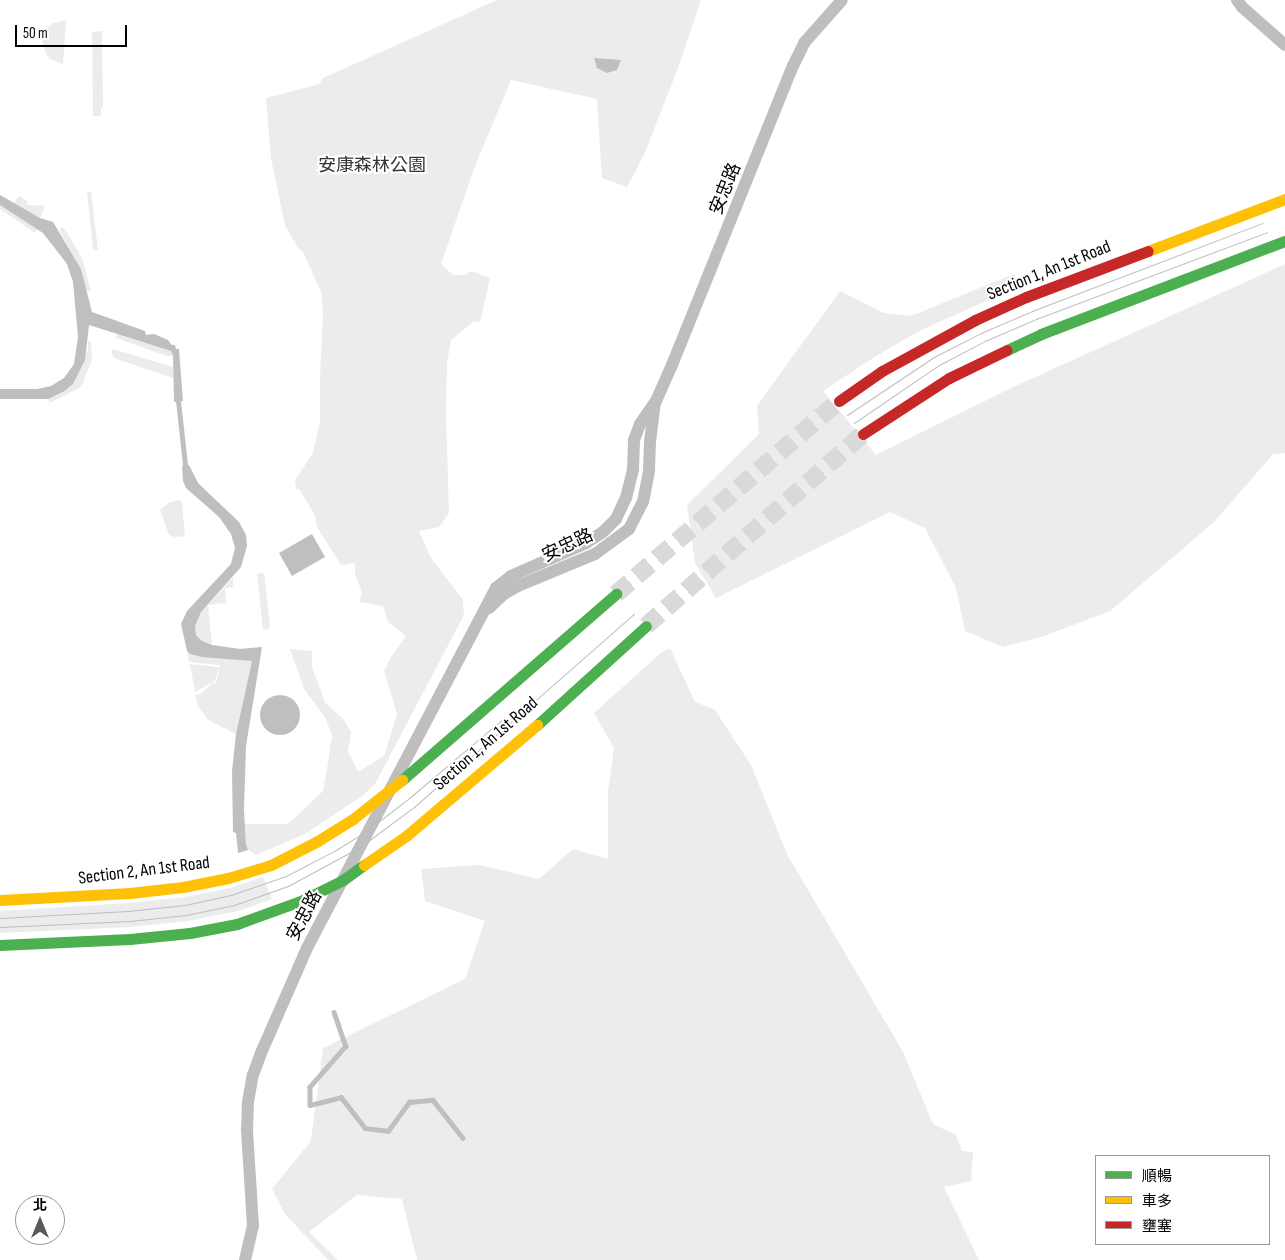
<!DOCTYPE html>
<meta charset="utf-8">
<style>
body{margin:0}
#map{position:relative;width:1285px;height:1260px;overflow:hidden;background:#fff;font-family:"Sofia Sans Condensed","Noto Sans TC",sans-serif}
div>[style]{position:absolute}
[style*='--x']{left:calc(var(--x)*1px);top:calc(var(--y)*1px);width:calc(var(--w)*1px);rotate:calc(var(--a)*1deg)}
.green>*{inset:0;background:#ececec}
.water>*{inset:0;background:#bfbfbf}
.round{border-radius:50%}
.stream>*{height:4.5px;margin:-2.25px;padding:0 2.25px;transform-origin:2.25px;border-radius:2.25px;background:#bfbfbf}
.secondary-tunnel>*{height:18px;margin-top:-9px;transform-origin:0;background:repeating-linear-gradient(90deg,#d9d9d9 0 18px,transparent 0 27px)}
.street>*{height:12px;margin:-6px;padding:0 6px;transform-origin:6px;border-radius:6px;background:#bebebe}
.fast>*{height:11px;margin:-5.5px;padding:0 5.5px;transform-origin:5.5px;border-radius:5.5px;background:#4caf50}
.slow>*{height:11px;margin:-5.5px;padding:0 5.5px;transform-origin:5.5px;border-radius:5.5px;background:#ffc107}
.jam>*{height:11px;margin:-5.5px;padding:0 5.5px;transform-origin:5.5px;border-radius:5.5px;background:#c62828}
.tram>*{height:1px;margin:-0.5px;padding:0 0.5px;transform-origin:0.5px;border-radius:0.5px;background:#bebebe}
span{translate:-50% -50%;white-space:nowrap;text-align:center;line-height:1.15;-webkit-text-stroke:4px #fff;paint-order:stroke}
.park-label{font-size:18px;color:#333}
.street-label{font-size:18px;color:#000}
.legend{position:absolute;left:1095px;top:1155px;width:175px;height:90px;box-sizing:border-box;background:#fff;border:1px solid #999;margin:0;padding:6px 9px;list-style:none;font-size:15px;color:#000}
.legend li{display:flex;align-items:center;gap:10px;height:25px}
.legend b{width:25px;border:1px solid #999}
.north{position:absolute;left:15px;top:1195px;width:50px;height:50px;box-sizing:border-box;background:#fff;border:1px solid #999;border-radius:50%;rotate:0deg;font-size:14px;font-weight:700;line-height:20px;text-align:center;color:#000}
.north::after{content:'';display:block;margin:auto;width:18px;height:22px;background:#595959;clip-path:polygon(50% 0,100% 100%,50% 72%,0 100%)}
.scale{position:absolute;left:15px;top:25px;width:112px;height:22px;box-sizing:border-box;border:2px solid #000;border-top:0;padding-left:6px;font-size:15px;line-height:18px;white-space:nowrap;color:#000;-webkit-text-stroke:4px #fff;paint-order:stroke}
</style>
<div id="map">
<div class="green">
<div style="clip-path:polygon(497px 0,701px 0,678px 68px,644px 155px,627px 187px,602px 178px,597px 99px,511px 80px,475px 166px,441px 264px,453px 275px,465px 275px,472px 271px,490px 278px,480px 322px,474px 321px,451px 340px,447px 363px,446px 414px,449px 513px,439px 527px,419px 531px,431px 558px,463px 600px,464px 615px,375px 784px,362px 796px,305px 834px,256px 855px,248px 850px,246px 844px,245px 824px,288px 824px,323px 791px,328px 763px,332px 736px,326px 719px,304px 689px,290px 649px,312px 651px,312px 667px,325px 702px,343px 719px,351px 732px,348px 751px,358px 772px,384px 756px,397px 714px,384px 671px,391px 657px,406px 636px,388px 622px,383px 606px,359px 602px,362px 593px,355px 573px,355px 563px,341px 565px,317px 527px,315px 515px,299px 489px,296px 489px,295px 480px,313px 453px,320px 422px,320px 377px,323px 315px,322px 294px,303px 252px,298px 248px,285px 225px,271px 159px,266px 98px,320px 84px,323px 78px)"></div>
<div style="clip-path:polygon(66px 20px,63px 64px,50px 59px,46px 54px,42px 41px,47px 28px,53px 23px)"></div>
<div style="clip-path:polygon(102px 31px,103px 107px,101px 107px,101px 116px,93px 116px,92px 32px)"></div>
<div style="clip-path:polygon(87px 192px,91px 192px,98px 250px,93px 250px)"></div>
<div style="clip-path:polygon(0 194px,14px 203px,19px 196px,28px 202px,27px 205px,45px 206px,40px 218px,12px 203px)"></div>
<div style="clip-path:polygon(0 205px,37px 229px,35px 233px,0 209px)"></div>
<div style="clip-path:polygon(61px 228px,64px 228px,77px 249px,83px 261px,91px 291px,85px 291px,81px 269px,60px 232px)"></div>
<div style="clip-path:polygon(1285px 264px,1285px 453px,1273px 454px,1214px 522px,1110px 611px,1044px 636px,1003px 647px,965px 631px,956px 588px,925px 528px,890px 512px,716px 598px,695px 563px,687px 505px,759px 434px,757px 406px,840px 291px,884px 313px,911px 316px,1014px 274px,1020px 286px,919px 331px,873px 358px,823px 391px,876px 455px,1011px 388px)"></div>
<div style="clip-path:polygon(117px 334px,171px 351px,173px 356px,167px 356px,116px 338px)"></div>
<div style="clip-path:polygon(88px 340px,91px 342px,92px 360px,81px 387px,50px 403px,48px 399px,63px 392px,88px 350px)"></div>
<div style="clip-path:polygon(113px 349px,173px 367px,173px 378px,114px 358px,111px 352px)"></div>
<div style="clip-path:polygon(178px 500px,182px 502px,185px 536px,175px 537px,169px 535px,160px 510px,168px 503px)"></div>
<div style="clip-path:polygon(264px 573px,270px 626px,269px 629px,263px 630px,257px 574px)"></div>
<div style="clip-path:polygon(233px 578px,234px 587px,225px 588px,226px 603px,208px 605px,212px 645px,202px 641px,196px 635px,195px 626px,201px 612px)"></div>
<div style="clip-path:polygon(670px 648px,695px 702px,715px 710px,751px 765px,787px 854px,903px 1052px,933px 1124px,956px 1135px,962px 1151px,973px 1152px,971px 1181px,944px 1187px,979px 1260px,417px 1260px,402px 1199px,357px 1195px,309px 1232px,338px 1260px,328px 1260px,285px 1214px,272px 1189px,311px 1141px,323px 1048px,465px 979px,485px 921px,425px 901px,421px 869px,479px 865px,539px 879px,573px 849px,608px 859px,608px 792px,614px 748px,594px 713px,662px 652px)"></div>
<div style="clip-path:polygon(187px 651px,190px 654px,252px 661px,236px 734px,208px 720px,198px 706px,195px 695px,200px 694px,213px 683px,216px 684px,220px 665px,189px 662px)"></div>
<div style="clip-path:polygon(190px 664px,219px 667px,215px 681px,195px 692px)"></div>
<div style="clip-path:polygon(263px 877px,272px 899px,238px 911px,188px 921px,131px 927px,0 933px,0 911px,129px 903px,185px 897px,230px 888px)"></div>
</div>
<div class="water">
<div style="clip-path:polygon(594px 58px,621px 60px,617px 70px,607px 73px,597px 68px)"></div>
<div style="clip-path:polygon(0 195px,40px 218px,53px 222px,81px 269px,92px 312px,145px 331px,146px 335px,154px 334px,168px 340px,172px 345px,175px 345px,176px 349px,179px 349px,183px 401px,174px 402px,173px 356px,171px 351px,89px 325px,85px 360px,73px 384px,63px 392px,48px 399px,0 399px,0 389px,37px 389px,51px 386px,64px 378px,74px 364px,78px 337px,73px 282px,67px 264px,43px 233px,0 205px)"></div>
<div style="clip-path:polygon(189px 465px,198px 483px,239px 522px,246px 535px,247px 546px,241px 567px,201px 612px,195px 626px,196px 635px,202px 641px,212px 645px,240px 649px,262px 647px,246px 746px,244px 810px,246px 844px,248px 850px,238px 853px,236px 833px,233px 832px,232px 771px,236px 734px,252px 661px,202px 657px,190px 654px,187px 651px,181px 624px,187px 611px,231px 564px,235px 548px,231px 534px,219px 517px,186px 488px,183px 481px,182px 466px)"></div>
<div style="clip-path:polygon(312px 534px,325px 557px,292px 576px,279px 553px)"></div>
<div class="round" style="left:260px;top:695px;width:40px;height:40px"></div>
</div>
<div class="stream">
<div style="--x:178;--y:396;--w:74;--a:83.8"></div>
<div style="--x:334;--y:1012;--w:36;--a:71"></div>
<div style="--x:346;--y:1046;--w:55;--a:131.3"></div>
<div style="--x:310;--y:1087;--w:18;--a:90"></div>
<div style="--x:310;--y:1105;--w:32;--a:-14"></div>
<div style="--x:341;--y:1097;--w:39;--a:52"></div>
<div style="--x:365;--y:1128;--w:23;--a:7"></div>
<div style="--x:388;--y:1131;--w:36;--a:-54"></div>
<div style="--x:409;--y:1102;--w:24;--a:-5"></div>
<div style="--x:433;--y:1100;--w:48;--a:51.7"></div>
</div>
<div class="secondary-tunnel">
<div style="--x:616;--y:594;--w:295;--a:-40.9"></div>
<div style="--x:646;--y:626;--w:290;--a:-41.5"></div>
</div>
<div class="street">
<div style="--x:1237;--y:0;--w:9;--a:54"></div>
<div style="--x:1242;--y:7;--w:57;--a:41.5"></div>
<div style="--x:489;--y:608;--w:21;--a:-43"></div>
<div style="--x:504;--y:594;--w:16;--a:-30"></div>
<div style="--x:518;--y:586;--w:83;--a:-22.6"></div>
<div style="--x:595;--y:554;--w:42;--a:-36.3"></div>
<div style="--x:629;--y:529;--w:30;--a:-63"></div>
<div style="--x:643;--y:502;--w:33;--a:-79"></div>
<div style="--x:649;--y:470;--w:28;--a:-88"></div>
<div style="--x:650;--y:442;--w:39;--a:-83"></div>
<div style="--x:245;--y:1260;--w:35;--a:-77"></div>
<div style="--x:253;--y:1226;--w:96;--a:-93.6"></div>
<div style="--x:247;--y:1130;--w:28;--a:-88"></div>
<div style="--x:248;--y:1102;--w:27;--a:-80"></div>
<div style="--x:253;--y:1075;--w:23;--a:-70"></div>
<div style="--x:261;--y:1053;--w:115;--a:-66.3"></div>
<div style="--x:307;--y:948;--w:407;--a:-62.3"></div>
<div style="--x:496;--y:588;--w:19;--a:-39"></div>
<div style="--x:511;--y:576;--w:82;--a:-23.7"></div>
<div style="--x:586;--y:543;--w:20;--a:-33"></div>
<div style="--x:603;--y:532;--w:18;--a:-45"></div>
<div style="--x:616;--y:519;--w:23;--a:-65"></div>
<div style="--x:626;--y:498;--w:30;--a:-76"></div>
<div style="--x:633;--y:469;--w:29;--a:-88"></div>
<div style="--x:634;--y:440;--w:17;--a:-69"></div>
<div style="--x:640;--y:424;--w:28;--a:-55"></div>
<div style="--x:656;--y:401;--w:39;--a:-66"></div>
<div style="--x:672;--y:365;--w:323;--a:-68"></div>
<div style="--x:793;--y:66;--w:25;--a:-64"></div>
<div style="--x:804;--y:43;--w:57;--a:-48.5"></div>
</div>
<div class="fast">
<div style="--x:1007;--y:350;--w:38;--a:-25"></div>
<div style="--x:1041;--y:334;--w:261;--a:-20.9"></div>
<div style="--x:537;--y:725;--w:147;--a:-42.2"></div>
<div style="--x:402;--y:780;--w:284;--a:-41"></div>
<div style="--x:0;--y:945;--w:130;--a:-2.6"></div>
<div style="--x:130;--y:939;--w:60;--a:-5.7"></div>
<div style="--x:190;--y:933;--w:48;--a:-10.8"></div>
<div style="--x:237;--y:924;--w:70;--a:-20"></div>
<div style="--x:303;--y:900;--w:45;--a:-26.6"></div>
<div style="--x:343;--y:880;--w:26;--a:-36"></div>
</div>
<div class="slow">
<div style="--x:1148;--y:251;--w:147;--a:-20.8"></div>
<div style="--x:364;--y:865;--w:51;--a:-34.6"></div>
<div style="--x:406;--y:836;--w:172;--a:-40.3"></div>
<div style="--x:0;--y:900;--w:130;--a:-3.1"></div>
<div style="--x:130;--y:893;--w:53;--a:-6.5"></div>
<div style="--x:183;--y:887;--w:46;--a:-11.3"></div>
<div style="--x:228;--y:878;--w:45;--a:-16.8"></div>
<div style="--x:271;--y:865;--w:51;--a:-27.1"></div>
<div style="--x:316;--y:842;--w:44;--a:-31.9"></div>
<div style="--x:353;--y:819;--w:63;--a:-38.5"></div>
</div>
<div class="jam">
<div style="--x:839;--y:401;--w:52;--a:-34.9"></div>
<div style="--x:882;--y:371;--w:106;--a:-28.7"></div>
<div style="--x:975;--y:320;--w:56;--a:-24.3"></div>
<div style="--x:1026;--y:297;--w:130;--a:-20.7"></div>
<div style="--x:863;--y:434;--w:103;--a:-33.1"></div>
<div style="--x:949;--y:378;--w:64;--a:-25.8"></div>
</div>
<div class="tram">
<div style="--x:847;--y:415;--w:105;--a:-33.7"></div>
<div style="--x:934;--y:357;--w:53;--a:-27.1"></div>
<div style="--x:981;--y:333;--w:56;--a:-23.3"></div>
<div style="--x:1032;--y:311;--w:247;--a:-20.9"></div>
<div style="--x:854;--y:423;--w:103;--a:-34.3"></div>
<div style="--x:939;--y:365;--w:52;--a:-27.6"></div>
<div style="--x:985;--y:341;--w:56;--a:-23.3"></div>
<div style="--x:1036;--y:319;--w:247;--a:-20.6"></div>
<div style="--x:0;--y:918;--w:128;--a:-3.1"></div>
<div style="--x:128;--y:911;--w:57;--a:-6"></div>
<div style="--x:185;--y:905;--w:47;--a:-12.3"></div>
<div style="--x:231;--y:895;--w:58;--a:-19.1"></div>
<div style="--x:286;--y:876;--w:56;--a:-27.5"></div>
<div style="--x:336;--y:850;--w:39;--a:-32"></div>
<div style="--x:369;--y:829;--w:49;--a:-37.6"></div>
<div style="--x:408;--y:799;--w:127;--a:-40.2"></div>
<div style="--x:0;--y:927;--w:130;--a:-2.6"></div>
<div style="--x:130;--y:921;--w:56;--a:-6.1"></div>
<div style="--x:186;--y:915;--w:49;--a:-11.8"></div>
<div style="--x:234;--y:905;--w:57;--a:-19.4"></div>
<div style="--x:288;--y:886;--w:82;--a:-28.4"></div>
<div style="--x:360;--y:847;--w:67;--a:-36.5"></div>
<div style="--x:414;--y:807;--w:293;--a:-41.3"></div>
</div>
<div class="park-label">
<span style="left:372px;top:166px">安康森林公園</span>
</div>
<div class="street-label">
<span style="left:726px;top:189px;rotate:-68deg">安忠路</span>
<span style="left:1049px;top:271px;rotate:-22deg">Section 1, An 1st Road</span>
<span style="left:568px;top:546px;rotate:-25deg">安忠路</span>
<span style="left:486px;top:744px;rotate:-41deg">Section 1, An 1st Road</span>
<span style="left:144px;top:871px;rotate:-7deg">Section 2, An 1st Road</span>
<span style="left:305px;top:916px;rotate:-62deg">安忠路</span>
</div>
<ul class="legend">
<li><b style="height:6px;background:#4caf50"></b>順暢</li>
<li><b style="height:6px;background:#ffc107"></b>車多</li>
<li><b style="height:6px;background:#c62828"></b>壅塞</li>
</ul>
<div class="north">北</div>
<div class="scale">50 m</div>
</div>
